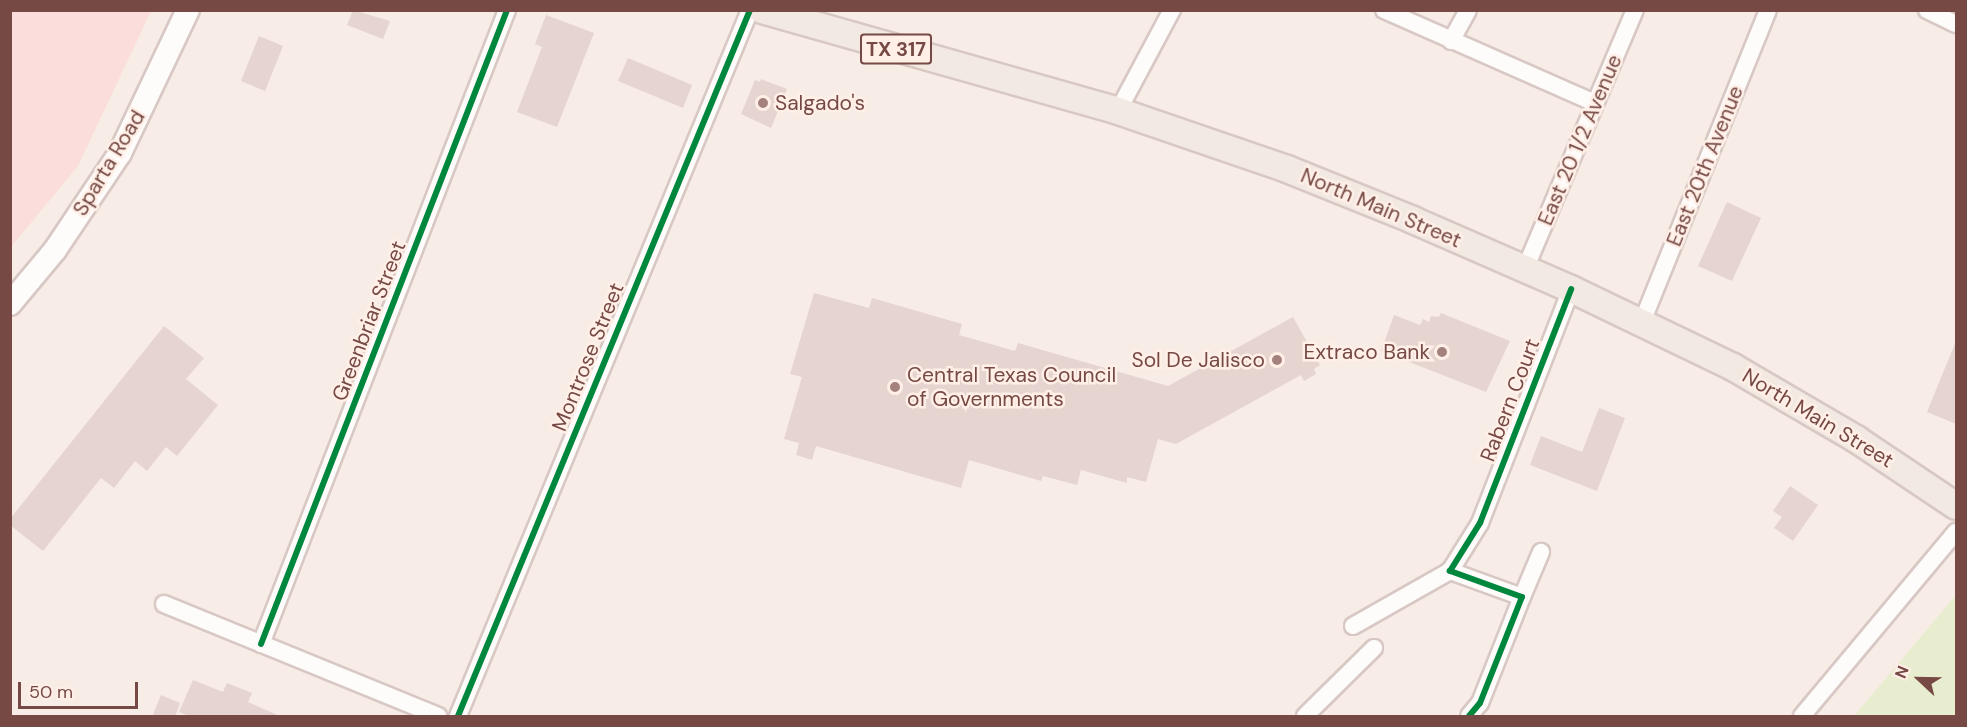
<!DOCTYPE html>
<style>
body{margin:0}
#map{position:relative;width:1967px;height:727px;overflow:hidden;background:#f7ece6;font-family:"DM Sans",sans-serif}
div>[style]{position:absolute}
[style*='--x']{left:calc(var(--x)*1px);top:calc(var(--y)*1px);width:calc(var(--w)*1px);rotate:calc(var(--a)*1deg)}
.commercial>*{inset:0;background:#fbdedb}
.green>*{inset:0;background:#e9edcf}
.building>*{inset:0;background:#e6d4d0}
.roads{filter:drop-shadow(2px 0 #d8c8c4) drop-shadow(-2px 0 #d8c8c4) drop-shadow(0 2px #d8c8c4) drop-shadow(0 -2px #d8c8c4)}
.street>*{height:16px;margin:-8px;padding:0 8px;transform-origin:8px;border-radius:8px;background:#fefcfb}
.secondary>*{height:22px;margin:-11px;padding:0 11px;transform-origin:11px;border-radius:11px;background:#fefcfb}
.primary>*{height:26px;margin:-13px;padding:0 13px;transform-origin:13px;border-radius:13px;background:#f2e9e3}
.cycleway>*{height:6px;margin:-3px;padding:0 3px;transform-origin:3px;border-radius:3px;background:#00873e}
.dots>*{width:16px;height:16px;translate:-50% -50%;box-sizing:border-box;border:3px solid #ffefe7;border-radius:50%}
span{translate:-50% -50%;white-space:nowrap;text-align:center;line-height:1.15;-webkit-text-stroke:5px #ffefe7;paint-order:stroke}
.shield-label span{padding:2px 4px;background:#ffefe7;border:2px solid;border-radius:4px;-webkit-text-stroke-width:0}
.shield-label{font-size:20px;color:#764944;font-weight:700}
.poi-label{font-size:21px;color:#764944}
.left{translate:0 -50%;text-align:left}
.right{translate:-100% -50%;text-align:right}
.street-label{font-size:21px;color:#764944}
.frame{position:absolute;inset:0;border:12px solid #764944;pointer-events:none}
.north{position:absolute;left:1889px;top:649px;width:60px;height:60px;-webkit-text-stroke:4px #ffefe7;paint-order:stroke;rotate:292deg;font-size:16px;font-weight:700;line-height:24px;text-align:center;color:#764944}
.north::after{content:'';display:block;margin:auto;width:21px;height:27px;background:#764944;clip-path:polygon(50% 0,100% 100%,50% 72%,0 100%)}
.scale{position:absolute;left:18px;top:682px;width:120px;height:27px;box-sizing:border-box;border:3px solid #764944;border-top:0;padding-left:8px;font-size:18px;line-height:21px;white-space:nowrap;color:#764944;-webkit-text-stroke:4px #ffefe7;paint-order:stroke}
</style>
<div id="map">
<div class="commercial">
<div style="clip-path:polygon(11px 10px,151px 11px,78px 166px,11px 247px)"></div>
</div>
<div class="green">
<div style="clip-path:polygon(1956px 595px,1956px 716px,1854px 716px)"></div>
</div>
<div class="building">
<div style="clip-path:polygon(353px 10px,390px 21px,383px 39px,347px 25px)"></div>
<div style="clip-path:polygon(546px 15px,594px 33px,557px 127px,517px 112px,542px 47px,535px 44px)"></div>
<div style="clip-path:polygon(259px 36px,283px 46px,265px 91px,241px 81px)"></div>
<div style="clip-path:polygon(628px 58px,692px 85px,683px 108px,618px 81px)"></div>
<div style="clip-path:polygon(761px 79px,787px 89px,771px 128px,741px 114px,755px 80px,760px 82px)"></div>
<div style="clip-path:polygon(1727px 202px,1761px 218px,1732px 281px,1698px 266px)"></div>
<div style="clip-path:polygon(814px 293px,869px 308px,872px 298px,962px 324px,959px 335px,1015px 351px,1018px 343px,1168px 386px,1293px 317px,1320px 365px,1314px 369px,1316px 374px,1304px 381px,1301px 375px,1176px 444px,1158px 439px,1146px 482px,1127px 477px,1127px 483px,1081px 470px,1077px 485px,1043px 476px,1041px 481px,969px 460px,961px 488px,816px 446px,812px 460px,796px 455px,799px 443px,784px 439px,802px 377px,790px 374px)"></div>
<div style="clip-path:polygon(1441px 313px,1510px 341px,1486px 392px,1381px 351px,1394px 315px,1420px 325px,1423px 319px,1429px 322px,1431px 316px,1439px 317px)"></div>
<div style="clip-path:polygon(164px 326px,204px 358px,186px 379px,218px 405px,177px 456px,166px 447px,147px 471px,135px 461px,114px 488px,101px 478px,43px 551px,10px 525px,10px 519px)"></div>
<div style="clip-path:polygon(1956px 341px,1956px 424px,1927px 412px)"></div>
<div style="clip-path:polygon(1599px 408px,1625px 418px,1597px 491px,1530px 465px,1541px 436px,1582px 452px)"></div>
<div style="clip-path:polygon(1790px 486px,1818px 505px,1793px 541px,1774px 528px,1782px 517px,1773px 511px)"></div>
<div style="clip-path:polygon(193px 680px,223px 692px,227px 683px,252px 693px,248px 702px,282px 717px,191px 717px,179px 712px)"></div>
<div style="clip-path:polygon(161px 695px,180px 703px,175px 717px,152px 717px)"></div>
</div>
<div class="roads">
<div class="street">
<div style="--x:1384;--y:10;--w:231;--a:23.8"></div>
<div style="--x:1927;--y:10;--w:32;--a:26"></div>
<div style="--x:1451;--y:41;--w:35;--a:-61"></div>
<div style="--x:1118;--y:111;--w:115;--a:-61.9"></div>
<div style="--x:1525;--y:269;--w:281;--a:-67"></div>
<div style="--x:1642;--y:322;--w:336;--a:-68"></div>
<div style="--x:1522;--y:597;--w:49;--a:-67.1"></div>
<div style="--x:164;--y:604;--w:296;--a:22.2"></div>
<div style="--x:1353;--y:626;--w:112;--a:-29.6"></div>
<div style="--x:261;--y:644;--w:680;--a:-68.79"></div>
<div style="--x:458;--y:716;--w:764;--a:-67.53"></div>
<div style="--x:1305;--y:716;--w:97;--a:-44.6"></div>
<div style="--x:1469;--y:716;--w:17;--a:-50"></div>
<div style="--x:1480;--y:703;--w:114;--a:-68.4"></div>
<div style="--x:1522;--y:597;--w:77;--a:-160.1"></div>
<div style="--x:1450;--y:571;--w:57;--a:-58"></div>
<div style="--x:1480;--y:523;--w:251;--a:-68.7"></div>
<div style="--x:1802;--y:716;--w:240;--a:-50.1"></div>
</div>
<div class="secondary">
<div style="--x:10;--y:304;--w:70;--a:-50.2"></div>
<div style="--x:55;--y:250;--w:117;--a:-56.2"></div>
<div style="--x:120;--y:153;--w:158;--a:-64.6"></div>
</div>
<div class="primary">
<div style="--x:762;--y:10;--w:370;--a:15.8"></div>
<div style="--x:1118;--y:111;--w:179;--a:18.9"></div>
<div style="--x:1287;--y:169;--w:136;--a:22"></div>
<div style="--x:1413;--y:220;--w:172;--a:23.6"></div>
<div style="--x:1571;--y:289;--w:180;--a:25.7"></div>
<div style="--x:1733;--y:367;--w:143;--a:30.3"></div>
<div style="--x:1856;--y:439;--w:120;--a:33.8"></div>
</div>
</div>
<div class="cycleway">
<div style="--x:261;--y:644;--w:680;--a:-68.79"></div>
<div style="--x:458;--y:716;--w:764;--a:-67.53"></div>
<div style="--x:1469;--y:716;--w:17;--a:-50"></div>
<div style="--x:1480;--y:703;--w:114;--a:-68.4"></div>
<div style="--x:1522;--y:597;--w:77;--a:-160.1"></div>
<div style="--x:1450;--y:571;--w:57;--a:-58"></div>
<div style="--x:1480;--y:523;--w:251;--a:-68.7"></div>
</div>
<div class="dots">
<div style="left:763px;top:103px;background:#a3827d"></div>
<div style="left:1442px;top:352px;background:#a3827d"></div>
<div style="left:1277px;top:360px;background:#a3827d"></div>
<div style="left:895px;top:387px;background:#a3827d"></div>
</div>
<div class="shield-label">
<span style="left:896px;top:49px">TX 317</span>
</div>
<div class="poi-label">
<span class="left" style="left:775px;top:103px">Salgado's</span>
<span class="right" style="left:1430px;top:352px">Extraco Bank</span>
<span class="right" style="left:1265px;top:360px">Sol De Jalisco</span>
<span class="left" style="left:907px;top:387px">Central Texas Council<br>of Governments</span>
</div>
<div class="street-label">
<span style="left:1580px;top:140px;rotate:-67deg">East 20 1/2 Avenue</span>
<span style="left:109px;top:163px;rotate:-59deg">Sparta Road</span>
<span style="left:1705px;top:166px;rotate:-68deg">East 20th Avenue</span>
<span style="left:1381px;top:208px;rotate:23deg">North Main Street</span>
<span style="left:369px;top:321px;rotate:-69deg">Greenbriar Street</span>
<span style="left:588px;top:357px;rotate:-68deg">Montrose Street</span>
<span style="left:1510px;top:400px;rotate:-69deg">Rabern Court</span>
<span style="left:1818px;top:418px;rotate:31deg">North Main Street</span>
</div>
<div class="frame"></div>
<div class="north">N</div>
<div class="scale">50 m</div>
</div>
